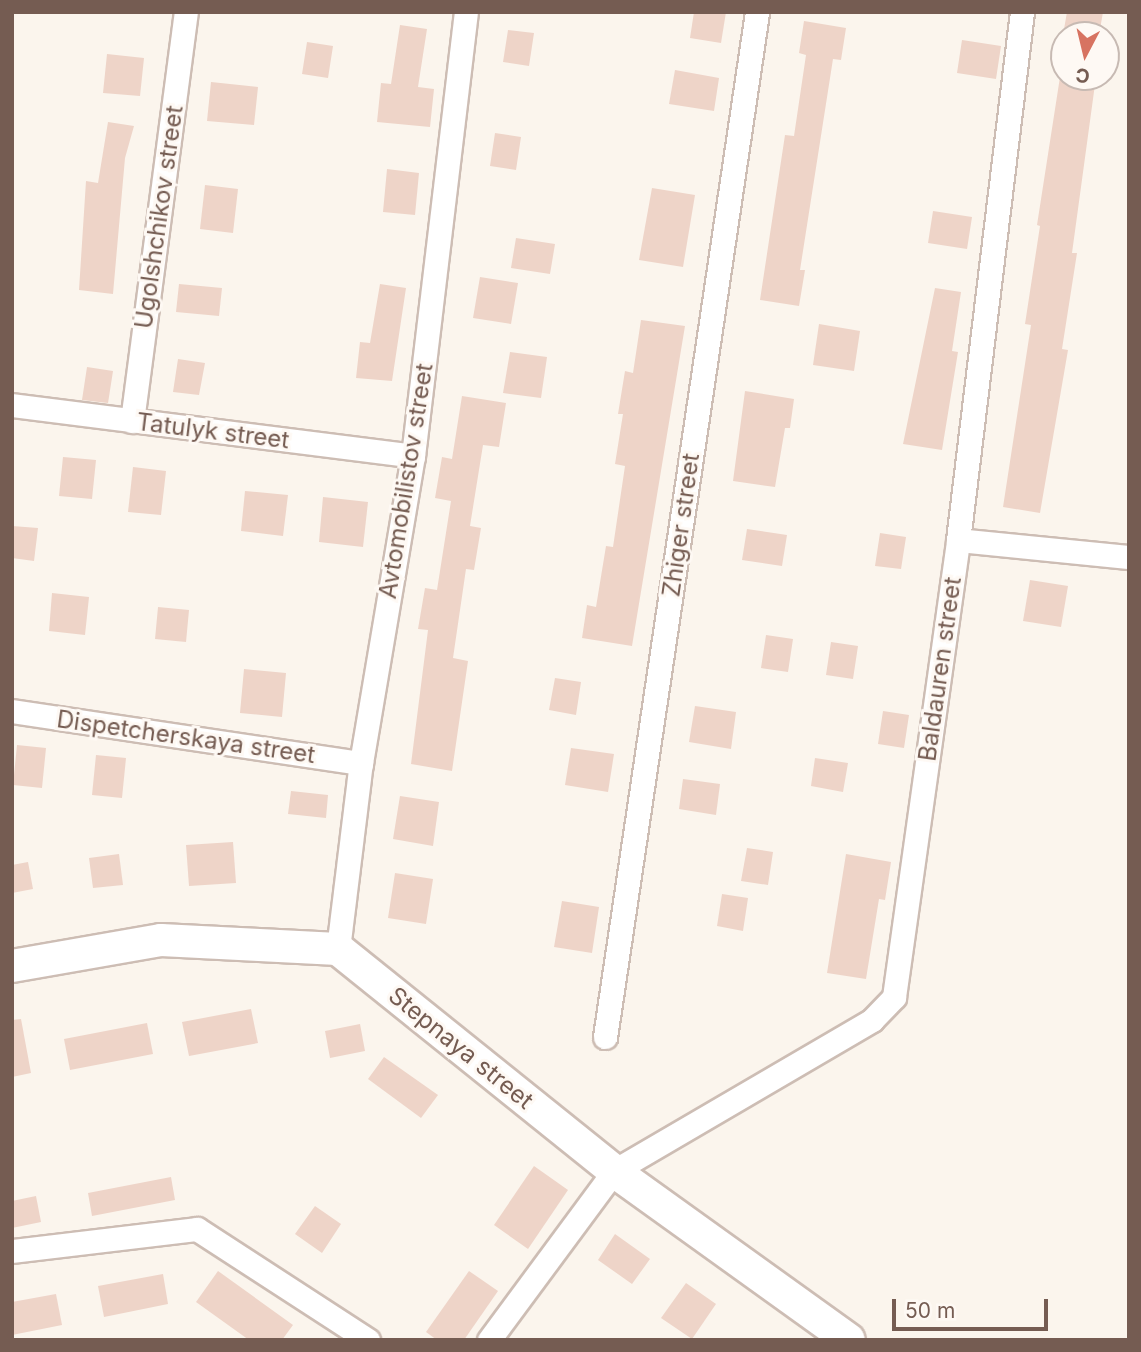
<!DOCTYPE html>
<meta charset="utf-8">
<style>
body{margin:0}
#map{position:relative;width:1141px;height:1352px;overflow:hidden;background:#fbf5ed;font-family:Inter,sans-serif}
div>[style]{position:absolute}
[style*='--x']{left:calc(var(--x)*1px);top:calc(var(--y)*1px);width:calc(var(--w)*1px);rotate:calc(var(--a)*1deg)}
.building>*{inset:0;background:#eed4c8}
.roads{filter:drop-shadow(2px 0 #cdbdb4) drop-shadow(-2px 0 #cdbdb4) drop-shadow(0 2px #cdbdb4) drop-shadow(0 -2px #cdbdb4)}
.street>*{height:23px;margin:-11.5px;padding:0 11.5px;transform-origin:11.5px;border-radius:11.5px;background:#fff}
.secondary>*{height:32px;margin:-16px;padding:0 16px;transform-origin:16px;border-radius:16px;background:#fff}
span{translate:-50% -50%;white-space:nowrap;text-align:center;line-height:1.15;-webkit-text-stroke:6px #fef9f4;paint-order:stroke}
.street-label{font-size:24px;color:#755c52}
.frame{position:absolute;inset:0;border:14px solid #755c52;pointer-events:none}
.north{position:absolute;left:1050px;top:21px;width:70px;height:70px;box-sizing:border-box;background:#fef9f4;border:2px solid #c7bab3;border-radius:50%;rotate:187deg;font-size:19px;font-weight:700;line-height:28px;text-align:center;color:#755c52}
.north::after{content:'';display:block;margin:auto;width:24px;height:32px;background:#d77361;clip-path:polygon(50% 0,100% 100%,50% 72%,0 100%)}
.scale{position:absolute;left:892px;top:1299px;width:156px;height:32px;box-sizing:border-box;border:4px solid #755c52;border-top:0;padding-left:9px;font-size:21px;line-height:24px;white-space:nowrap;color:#755c52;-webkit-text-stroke:5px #fef9f4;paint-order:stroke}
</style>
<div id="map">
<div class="building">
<div style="clip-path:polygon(694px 12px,726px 12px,721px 43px,690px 38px)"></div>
<div style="clip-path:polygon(1067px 12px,1103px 12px,1099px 35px,1063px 35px)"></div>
<div style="clip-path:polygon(804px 21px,846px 28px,841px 60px,833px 59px,800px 270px,805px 270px,799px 306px,760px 300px,785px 135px,794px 136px,806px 55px,799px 53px)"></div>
<div style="clip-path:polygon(400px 25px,427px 29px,418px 87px,434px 89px,430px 127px,377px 122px,381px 83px,391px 84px)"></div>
<div style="clip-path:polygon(508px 30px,534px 33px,529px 66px,503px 62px)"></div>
<div style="clip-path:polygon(962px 40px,1001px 46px,996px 79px,957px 73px)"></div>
<div style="clip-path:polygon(307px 42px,333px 46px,328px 78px,302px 74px)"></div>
<div style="clip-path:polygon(107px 54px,144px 58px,140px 96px,103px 93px)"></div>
<div style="clip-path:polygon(675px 70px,719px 78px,714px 111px,669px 104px)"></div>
<div style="clip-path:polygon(1060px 77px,1096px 77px,1072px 253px,1077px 253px,1062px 349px,1068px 350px,1040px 513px,1003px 507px,1031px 325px,1025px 324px,1040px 226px,1037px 225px)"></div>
<div style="clip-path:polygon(211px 82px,258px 87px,254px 125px,207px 121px)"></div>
<div style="clip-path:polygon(108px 122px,134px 126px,125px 158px,113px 294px,79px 290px,86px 181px,98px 183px)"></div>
<div style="clip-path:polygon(495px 133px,521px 137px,516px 170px,490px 166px)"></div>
<div style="clip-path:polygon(387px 169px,419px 173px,415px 215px,383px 212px)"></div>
<div style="clip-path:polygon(205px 185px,238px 189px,233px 233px,200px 229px)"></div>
<div style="clip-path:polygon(652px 188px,695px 195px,683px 267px,639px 260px)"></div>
<div style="clip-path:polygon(933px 211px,972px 217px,967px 249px,928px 243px)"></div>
<div style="clip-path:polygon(516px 238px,555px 244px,550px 274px,511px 268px)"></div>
<div style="clip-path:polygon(480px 277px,518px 283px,511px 324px,473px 318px)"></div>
<div style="clip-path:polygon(179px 284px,222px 288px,219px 316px,176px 312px)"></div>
<div style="clip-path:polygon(380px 284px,406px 288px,392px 381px,356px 378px,360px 342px,370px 343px)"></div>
<div style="clip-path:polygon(935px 288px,961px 292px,952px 351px,958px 352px,942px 450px,903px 444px)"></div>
<div style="clip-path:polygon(641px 320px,685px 326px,632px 646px,582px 638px,587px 605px,596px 607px,606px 546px,613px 547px,625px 466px,615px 464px,623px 414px,618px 414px,625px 371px,633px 373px)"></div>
<div style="clip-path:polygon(819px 324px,860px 331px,854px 371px,813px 365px)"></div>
<div style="clip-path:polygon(510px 352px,547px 357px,541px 398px,503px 393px)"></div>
<div style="clip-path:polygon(178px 359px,205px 363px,199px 395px,173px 392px)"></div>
<div style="clip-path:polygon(87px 367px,113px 371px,108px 403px,82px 400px)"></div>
<div style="clip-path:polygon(745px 391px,794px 399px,790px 428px,785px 428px,775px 487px,733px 481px)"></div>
<div style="clip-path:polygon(462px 396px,506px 403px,499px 447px,483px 445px,470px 526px,481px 528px,474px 570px,466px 569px,453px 658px,468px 661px,452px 771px,411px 764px,428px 630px,418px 629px,425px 588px,437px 590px,451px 501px,435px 498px,442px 457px,452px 459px)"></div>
<div style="clip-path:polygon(63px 457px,96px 460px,92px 499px,59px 496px)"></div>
<div style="clip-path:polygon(133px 467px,166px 471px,161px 515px,128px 512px)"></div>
<div style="clip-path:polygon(245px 491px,288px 495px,283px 536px,241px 531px)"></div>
<div style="clip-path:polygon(323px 497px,368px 502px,363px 547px,319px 542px)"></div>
<div style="clip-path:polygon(12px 526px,38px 528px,34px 561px,12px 558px)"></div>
<div style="clip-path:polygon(747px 529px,787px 535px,782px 566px,742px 560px)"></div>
<div style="clip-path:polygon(880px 533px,906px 537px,901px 569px,875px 566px)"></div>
<div style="clip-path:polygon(1030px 580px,1068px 586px,1061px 627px,1023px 621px)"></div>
<div style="clip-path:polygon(52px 593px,89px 597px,85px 635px,49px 631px)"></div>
<div style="clip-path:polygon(158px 607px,189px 610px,186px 642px,155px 639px)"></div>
<div style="clip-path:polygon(766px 635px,793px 639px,788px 672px,761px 668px)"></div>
<div style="clip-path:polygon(831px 642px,858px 646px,853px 679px,826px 675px)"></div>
<div style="clip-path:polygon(244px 669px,286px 673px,282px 717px,240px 713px)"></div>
<div style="clip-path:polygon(555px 678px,581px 682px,576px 715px,549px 710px)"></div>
<div style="clip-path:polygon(695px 706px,736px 712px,731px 749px,689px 742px)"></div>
<div style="clip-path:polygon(883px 711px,909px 715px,904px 748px,878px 744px)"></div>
<div style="clip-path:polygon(17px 745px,46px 748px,42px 788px,13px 785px)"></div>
<div style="clip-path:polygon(571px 748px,614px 754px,608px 792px,565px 785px)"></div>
<div style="clip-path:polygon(96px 755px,126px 758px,122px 798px,92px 795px)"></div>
<div style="clip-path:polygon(815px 758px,848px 763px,843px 792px,811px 786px)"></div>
<div style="clip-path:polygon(683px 779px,720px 784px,716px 815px,679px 809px)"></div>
<div style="clip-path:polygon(291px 791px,328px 795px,326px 818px,288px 814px)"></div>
<div style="clip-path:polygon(400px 796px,439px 802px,433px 846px,393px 839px)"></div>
<div style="clip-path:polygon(233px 842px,236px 883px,189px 886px,186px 845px)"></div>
<div style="clip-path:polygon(747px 848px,773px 852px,768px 885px,741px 881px)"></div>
<div style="clip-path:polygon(119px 854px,123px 885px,93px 888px,89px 858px)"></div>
<div style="clip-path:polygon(846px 854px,891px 862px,885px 900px,879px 899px,866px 979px,827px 973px)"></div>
<div style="clip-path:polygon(28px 862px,33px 889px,12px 893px,12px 865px)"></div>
<div style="clip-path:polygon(395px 873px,433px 879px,426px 924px,388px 918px)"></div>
<div style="clip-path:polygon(722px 894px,748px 898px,743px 931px,717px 926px)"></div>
<div style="clip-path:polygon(562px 901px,599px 907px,592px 953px,554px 947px)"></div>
<div style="clip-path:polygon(251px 1009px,258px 1043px,189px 1056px,182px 1022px)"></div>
<div style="clip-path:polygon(21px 1019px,31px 1073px,12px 1077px,12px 1020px)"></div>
<div style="clip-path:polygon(147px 1023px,153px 1054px,70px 1070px,64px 1039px)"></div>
<div style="clip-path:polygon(360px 1024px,365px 1051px,330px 1058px,325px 1031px)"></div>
<div style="clip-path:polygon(384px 1057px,438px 1095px,421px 1118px,368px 1079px)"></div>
<div style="clip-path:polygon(534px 1166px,568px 1190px,528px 1249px,494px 1225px)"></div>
<div style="clip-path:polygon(171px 1177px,175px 1200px,92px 1216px,88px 1193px)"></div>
<div style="clip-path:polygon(36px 1196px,41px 1222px,12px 1228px,12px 1201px)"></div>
<div style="clip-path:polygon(315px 1206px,341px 1224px,322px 1253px,295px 1234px)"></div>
<div style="clip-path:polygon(615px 1234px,650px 1259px,632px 1284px,598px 1260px)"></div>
<div style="clip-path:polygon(218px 1271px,293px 1325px,282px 1340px,249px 1340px,196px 1302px)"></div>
<div style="clip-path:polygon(469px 1271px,498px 1291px,464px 1340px,437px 1340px,426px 1332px)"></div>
<div style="clip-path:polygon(163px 1274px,168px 1304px,104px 1317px,98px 1286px)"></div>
<div style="clip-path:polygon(686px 1283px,716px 1304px,692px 1339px,661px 1318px)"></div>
<div style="clip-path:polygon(56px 1294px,62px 1325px,12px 1335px,12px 1302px)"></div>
</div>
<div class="roads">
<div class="street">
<div style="--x:12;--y:405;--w:404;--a:7.2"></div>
<div style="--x:132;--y:421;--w:413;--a:-82.5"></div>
<div style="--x:958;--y:540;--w:172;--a:5.7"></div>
<div style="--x:12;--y:711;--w:353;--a:8.5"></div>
<div style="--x:338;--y:949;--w:187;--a:-83"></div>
<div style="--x:361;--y:763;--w:311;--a:-80.4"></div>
<div style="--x:413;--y:456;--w:447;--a:-83.2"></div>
<div style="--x:605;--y:1037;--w:1036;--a:-81.56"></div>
<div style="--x:12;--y:1251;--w:186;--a:-6.8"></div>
<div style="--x:197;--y:1229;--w:204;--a:33"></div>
<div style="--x:489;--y:1340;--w:210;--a:-53.5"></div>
<div style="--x:614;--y:1171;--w:299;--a:-30.3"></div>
<div style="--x:872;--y:1020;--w:32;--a:-46"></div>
<div style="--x:894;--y:997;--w:461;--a:-82"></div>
<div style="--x:958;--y:540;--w:532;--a:-83.09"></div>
</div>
<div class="secondary">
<div style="--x:12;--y:966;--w:151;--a:-9.9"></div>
<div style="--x:161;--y:940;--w:177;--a:2.9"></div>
<div style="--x:338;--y:949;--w:354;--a:38.8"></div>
<div style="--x:614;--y:1171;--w:289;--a:35.7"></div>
</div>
</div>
<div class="street-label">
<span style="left:159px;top:217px;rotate:-82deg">Ugolshchikov street</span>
<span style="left:213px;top:431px;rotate:7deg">Tatulyk street</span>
<span style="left:406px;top:481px;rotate:-81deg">Avtomobilistov street</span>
<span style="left:681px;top:525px;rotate:-82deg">Zhiger street</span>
<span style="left:940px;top:669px;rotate:-82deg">Baldauren street</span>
<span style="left:186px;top:737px;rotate:8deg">Dispetcherskaya street</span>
<span style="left:461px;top:1048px;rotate:39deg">Stepnaya street</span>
</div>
<div class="frame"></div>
<div class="north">С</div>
<div class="scale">50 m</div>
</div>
